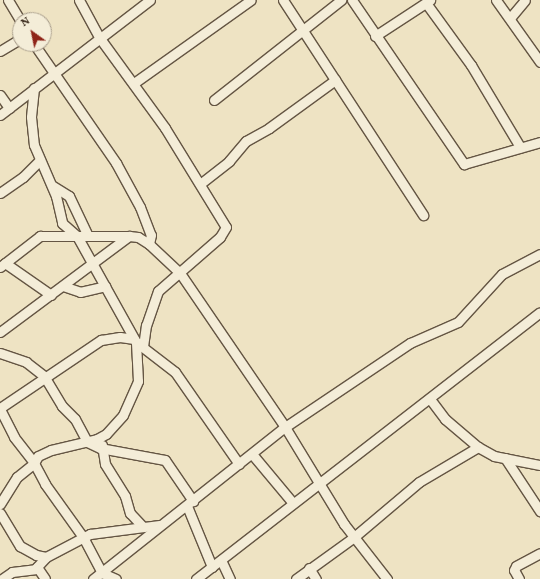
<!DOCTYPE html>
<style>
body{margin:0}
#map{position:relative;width:540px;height:579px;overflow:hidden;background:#eee3c3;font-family:Vollkorn,serif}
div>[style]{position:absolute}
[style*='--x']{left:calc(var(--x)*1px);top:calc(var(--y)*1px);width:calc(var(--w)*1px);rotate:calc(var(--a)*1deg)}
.roads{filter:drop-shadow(1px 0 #645543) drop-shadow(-1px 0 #645543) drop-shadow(0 1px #645543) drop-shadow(0 -1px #645543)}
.street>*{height:9px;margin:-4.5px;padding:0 4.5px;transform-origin:4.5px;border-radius:4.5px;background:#f4edd8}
span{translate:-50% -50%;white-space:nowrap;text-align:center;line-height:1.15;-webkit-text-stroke:3px #f4edd8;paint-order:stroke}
.north{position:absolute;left:12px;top:12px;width:40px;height:40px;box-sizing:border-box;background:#f4edd8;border:1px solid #a89d8b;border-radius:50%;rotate:327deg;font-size:11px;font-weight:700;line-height:16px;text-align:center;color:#362618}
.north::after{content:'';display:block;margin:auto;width:14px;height:18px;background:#8f2418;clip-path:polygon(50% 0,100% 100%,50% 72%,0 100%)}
</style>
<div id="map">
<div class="roads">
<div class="street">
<div style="--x:8;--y:0;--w:23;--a:59"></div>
<div style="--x:79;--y:0;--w:42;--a:61.6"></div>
<div style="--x:99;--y:37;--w:112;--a:54"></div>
<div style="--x:165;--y:128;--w:116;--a:58.4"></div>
<div style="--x:226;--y:227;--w:12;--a:121"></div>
<div style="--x:220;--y:237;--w:82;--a:138.9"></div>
<div style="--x:158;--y:291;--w:36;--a:109"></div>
<div style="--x:146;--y:325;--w:22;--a:98"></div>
<div style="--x:283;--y:0;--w:257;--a:56.9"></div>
<div style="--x:352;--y:0;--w:199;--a:55.7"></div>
<div style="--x:464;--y:164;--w:79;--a:-16.1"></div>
<div style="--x:496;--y:0;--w:76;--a:54.6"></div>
<div style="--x:426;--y:3;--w:77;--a:54"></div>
<div style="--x:471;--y:65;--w:96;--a:59.1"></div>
<div style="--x:510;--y:18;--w:23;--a:-50"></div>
<div style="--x:375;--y:36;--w:66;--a:-33.2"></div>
<div style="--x:34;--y:44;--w:145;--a:55.4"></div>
<div style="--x:116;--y:163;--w:50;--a:61.4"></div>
<div style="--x:140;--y:207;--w:30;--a:69"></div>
<div style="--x:151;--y:235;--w:9;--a:103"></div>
<div style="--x:0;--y:51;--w:23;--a:-31"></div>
<div style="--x:134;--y:83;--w:143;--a:-35.4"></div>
<div style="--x:34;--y:88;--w:29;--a:96"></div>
<div style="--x:31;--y:117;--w:28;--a:84"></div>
<div style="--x:34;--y:145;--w:56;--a:66.7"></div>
<div style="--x:56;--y:196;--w:28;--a:77"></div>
<div style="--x:62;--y:223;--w:20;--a:41"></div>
<div style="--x:77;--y:236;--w:121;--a:60.9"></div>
<div style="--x:136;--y:342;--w:49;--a:37.6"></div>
<div style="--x:175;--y:372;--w:112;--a:55.2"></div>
<div style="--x:0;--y:95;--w:16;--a:55"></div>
<div style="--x:214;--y:100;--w:162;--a:-38.2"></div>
<div style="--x:0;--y:115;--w:189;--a:-37.5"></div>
<div style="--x:200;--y:184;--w:37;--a:-38"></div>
<div style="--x:229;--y:161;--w:26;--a:-50"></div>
<div style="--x:246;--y:141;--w:26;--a:-29"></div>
<div style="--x:269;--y:128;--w:82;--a:-36"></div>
<div style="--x:53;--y:186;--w:19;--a:32"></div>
<div style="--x:69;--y:196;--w:44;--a:64.6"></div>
<div style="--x:0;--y:193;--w:28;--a:-35"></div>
<div style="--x:23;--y:177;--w:24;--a:-45"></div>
<div style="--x:5;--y:263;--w:56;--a:34.8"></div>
<div style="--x:0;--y:267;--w:51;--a:-37.8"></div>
<div style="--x:40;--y:236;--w:89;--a:0"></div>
<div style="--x:129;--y:236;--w:9;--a:6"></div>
<div style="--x:138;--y:237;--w:13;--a:32"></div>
<div style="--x:149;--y:244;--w:42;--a:43.1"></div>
<div style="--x:180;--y:273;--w:186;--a:55.7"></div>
<div style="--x:285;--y:427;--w:114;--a:58.7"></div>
<div style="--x:344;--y:524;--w:70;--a:52"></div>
<div style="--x:63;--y:286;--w:18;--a:19"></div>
<div style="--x:80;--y:292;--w:26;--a:-13"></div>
<div style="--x:0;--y:332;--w:161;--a:-36.7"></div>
<div style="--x:0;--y:353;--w:28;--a:19"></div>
<div style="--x:26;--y:362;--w:23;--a:38"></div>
<div style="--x:44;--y:376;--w:35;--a:59"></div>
<div style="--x:62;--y:406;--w:18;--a:45"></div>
<div style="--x:75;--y:419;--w:26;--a:62"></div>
<div style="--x:87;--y:442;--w:14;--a:25"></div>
<div style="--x:100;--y:448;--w:66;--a:10.5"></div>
<div style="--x:165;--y:460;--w:50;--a:55.7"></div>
<div style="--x:430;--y:399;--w:25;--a:53"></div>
<div style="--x:445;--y:419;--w:43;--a:40.3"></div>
<div style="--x:478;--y:447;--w:18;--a:29"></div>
<div style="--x:494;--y:456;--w:47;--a:11.1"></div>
<div style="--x:0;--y:408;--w:122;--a:-34"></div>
<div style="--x:101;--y:340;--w:19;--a:-9"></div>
<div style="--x:120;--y:337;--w:14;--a:8"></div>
<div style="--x:0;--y:409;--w:31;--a:63"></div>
<div style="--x:14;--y:437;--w:33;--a:52"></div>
<div style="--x:34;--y:463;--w:24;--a:62"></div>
<div style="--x:45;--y:484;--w:65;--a:54.4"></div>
<div style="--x:83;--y:537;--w:41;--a:62.2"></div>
<div style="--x:102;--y:573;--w:15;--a:23"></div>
<div style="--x:102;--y:445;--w:19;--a:81"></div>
<div style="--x:105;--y:464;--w:38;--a:58"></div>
<div style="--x:125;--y:496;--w:18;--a:74"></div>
<div style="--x:130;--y:513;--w:19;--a:47"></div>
<div style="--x:252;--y:454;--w:64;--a:50.1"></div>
<div style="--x:505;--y:458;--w:64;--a:56.6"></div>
<div style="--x:0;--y:504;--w:32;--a:-58"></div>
<div style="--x:17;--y:477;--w:22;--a:-39"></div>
<div style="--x:34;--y:463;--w:8;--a:-60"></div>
<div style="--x:38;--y:456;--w:14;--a:-25"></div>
<div style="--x:51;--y:450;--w:47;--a:-13.4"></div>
<div style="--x:97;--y:439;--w:10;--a:-29"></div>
<div style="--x:106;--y:434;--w:25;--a:-48"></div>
<div style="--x:123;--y:415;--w:37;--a:-66"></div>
<div style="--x:138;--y:381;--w:39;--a:-93"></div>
<div style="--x:187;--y:506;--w:66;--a:67.7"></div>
<div style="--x:0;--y:513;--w:39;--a:59"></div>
<div style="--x:20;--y:546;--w:18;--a:29"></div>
<div style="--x:36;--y:555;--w:10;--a:11"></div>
<div style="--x:221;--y:560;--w:21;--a:65"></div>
<div style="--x:37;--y:567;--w:14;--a:56"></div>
<div style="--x:309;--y:568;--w:13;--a:58"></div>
<div style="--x:2;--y:579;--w:12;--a:-35"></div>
<div style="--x:12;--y:572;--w:23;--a:-7"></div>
<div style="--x:35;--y:569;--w:16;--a:-47"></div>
<div style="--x:46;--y:557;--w:50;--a:-27.6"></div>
<div style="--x:90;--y:534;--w:70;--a:-7.4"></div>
<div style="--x:93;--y:579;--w:245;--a:-38.4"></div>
<div style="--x:285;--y:427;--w:151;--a:-33.9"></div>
<div style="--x:410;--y:343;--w:52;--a:-23.6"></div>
<div style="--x:458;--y:322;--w:65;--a:-47.5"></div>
<div style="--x:502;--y:274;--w:43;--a:-27.8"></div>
<div style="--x:196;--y:579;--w:435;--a:-37.8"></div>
<div style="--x:296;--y:579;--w:72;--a:-35.9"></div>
<div style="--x:354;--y:537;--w:85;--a:-40.2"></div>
<div style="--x:419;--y:482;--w:69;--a:-30.7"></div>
<div style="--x:519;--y:579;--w:10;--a:-119"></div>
<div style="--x:514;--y:570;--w:4;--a:-63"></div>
<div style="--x:516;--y:566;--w:27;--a:-28"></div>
</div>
</div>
<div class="north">N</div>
</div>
